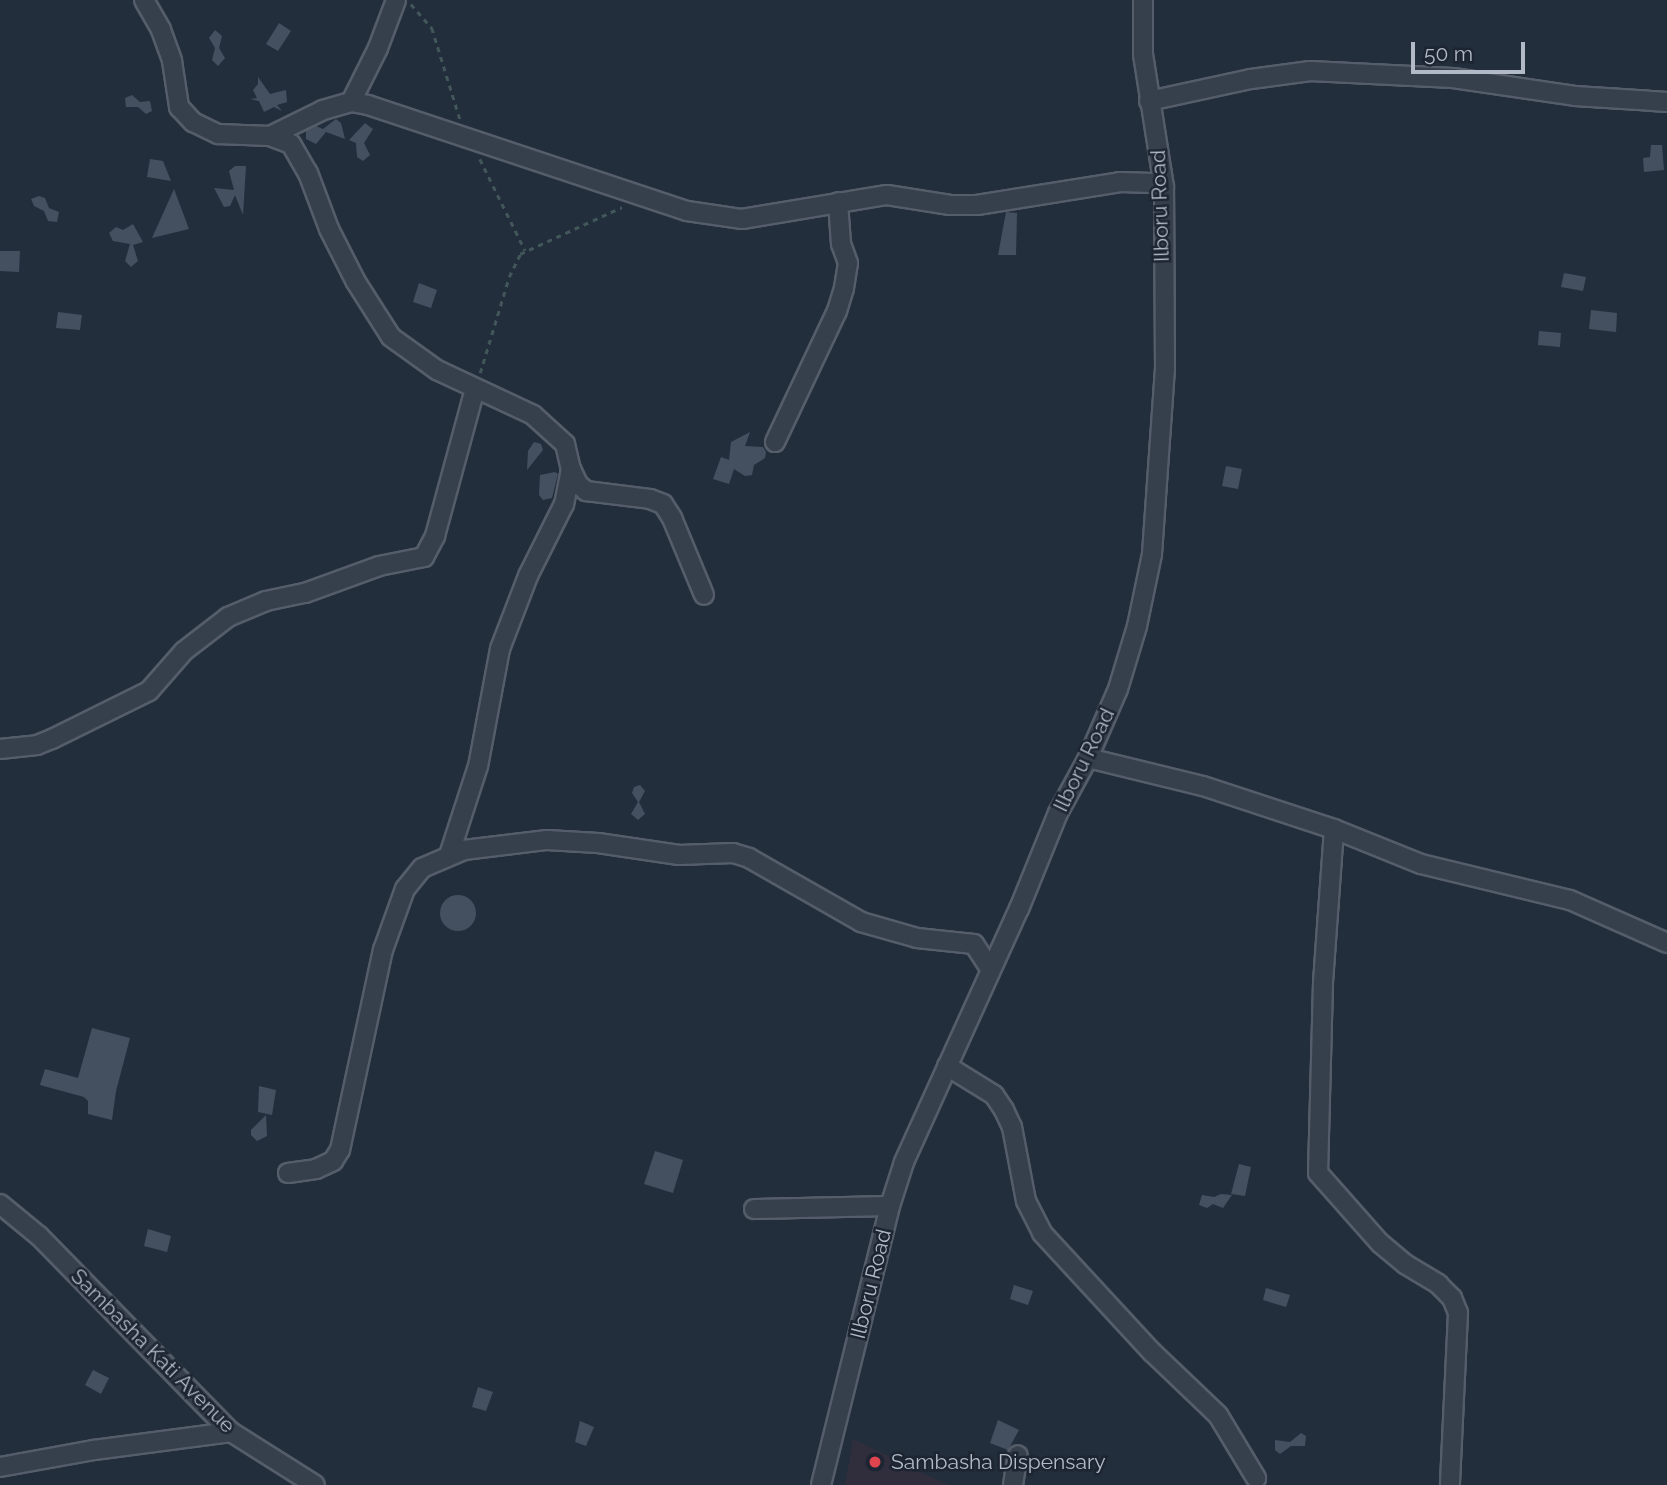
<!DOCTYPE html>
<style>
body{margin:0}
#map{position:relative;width:1667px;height:1485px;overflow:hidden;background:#232e3c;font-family:Raleway,sans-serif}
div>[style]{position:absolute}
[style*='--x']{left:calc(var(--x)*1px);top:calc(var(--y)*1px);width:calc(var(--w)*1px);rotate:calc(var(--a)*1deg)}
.medical>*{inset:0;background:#302e3d}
.building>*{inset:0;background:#445060}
.round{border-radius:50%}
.path>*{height:2.5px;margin-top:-1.25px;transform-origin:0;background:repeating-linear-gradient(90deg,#42575a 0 5px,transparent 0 10px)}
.roads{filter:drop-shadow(2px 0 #555d6a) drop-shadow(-2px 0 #555d6a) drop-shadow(0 2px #555d6a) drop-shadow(0 -2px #555d6a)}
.minor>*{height:18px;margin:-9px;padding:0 9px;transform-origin:9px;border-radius:9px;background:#363f4c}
.dots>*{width:19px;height:19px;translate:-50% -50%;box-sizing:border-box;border:4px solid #1c2531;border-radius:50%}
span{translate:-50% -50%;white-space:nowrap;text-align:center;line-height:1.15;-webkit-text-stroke:5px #1c2531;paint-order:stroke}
.street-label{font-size:21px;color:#b2bac8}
.poi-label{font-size:21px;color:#b2bac8}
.left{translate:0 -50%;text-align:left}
.scale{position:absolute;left:1411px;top:42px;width:114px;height:32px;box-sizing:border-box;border:4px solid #b2bac8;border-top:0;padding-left:9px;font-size:21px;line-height:24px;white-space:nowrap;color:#b2bac8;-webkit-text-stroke:5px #1c2531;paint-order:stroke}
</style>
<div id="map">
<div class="medical">
<div style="clip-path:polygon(853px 1439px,948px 1485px,845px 1485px)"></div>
</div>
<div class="building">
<div style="clip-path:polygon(279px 23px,291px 31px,278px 51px,266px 44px)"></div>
<div style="clip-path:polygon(215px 30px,222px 36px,219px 48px,225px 58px,218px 66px,212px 60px,215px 48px,209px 38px)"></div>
<div style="clip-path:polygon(258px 77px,270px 94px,286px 90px,287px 102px,277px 105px,282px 111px,274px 107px,264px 112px,259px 101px,250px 99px,257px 98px,253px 90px,258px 84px)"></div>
<div style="clip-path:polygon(132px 95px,140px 102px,150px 101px,152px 111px,146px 114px,138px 107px,126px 107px,125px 98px)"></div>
<div style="clip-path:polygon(336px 119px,341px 123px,345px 139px,326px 132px,316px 144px,306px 139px,306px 131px,316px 126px,323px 129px)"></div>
<div style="clip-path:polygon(365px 123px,373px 129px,364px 143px,370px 155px,363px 161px,357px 157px,356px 143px,349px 140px)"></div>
<div style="clip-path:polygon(1651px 145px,1662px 145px,1664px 170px,1644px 172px,1643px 158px,1650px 157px)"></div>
<div style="clip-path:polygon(150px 159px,163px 161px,171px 181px,147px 177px)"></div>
<div style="clip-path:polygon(235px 166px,246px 166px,243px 215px,235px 195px,230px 206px,224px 207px,214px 188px,234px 190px,229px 171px)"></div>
<div style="clip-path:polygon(174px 189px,189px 229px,152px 238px)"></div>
<div style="clip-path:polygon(39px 196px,45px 198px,49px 208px,59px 212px,57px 222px,48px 221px,44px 211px,34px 206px,31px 199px)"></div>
<div style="clip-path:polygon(1006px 212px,1017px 213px,1016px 255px,998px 255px)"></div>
<div style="clip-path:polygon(133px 224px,143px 242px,133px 245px,138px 261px,131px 267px,125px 261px,130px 244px,113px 241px,109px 233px,116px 227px,123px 230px)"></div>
<div style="clip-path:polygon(0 251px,20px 251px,19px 272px,0 271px)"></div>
<div style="clip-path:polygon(1564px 273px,1586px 277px,1583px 291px,1561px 287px)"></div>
<div style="clip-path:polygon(419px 283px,437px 290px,431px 308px,413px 302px)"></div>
<div style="clip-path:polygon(1591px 310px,1617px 313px,1616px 332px,1589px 329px)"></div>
<div style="clip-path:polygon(58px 312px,82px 315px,80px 330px,56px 328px)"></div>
<div style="clip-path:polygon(1539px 331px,1561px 333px,1560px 347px,1538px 345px)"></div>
<div style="clip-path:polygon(750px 432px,745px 446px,763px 447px,766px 452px,765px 458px,754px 465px,752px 475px,745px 476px,734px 469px,729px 484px,713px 479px,721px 457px,729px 460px,731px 442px)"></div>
<div style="clip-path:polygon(534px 442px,541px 444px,543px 450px,527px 470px,528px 451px)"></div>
<div style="clip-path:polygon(1226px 466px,1242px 469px,1238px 489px,1222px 486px)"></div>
<div style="clip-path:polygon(555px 472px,558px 474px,552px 498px,543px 500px,539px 495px,540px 475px)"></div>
<div style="clip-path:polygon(640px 785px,645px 791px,639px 802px,645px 814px,638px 820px,631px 814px,638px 802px,632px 793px,634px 787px)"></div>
<div class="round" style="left:440px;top:895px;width:36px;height:36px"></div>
<div style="clip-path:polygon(92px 1028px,130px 1038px,116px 1091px,112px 1120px,88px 1114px,88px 1101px,84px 1097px,40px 1085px,45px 1069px,78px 1078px)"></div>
<div style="clip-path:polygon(259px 1086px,276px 1090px,272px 1115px,258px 1112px)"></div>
<div style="clip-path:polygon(266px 1115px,267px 1136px,257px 1141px,251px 1135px,251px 1130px)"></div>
<div style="clip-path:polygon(655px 1151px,683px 1160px,673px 1193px,644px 1184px)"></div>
<div style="clip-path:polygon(1239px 1164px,1251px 1167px,1245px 1196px,1231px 1194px)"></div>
<div style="clip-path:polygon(1221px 1194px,1232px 1195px,1223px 1208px,1213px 1204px,1207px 1208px,1199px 1205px,1202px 1195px,1214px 1197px)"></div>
<div style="clip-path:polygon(148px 1229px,171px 1236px,167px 1252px,144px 1246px)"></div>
<div style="clip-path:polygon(1014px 1285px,1033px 1291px,1028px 1305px,1010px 1299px)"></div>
<div style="clip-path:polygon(1266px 1288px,1290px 1295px,1286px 1307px,1263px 1300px)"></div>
<div style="clip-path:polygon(93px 1370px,109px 1378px,101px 1394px,85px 1385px)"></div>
<div style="clip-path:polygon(478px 1387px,493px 1392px,486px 1411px,472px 1407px)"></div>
<div style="clip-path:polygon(998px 1420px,1019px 1430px,1008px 1450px,990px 1443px)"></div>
<div style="clip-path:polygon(580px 1421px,594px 1427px,586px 1446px,575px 1442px)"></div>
<div style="clip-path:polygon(1301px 1433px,1306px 1436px,1305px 1446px,1291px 1446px,1280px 1454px,1275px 1450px,1275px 1440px,1290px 1442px)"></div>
</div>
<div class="path">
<div style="--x:411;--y:4;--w:32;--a:49"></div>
<div style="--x:432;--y:28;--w:95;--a:72.9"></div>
<div style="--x:480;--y:159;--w:102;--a:63.7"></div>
<div style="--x:480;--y:373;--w:100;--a:-73.2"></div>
<div style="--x:509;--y:277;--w:25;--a:-64"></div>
<div style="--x:520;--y:254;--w:112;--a:-24.7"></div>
</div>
<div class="roads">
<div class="minor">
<div style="--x:144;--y:0;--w:34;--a:60"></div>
<div style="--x:161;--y:30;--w:33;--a:70"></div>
<div style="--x:172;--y:61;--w:47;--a:81.3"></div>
<div style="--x:179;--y:107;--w:21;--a:47"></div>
<div style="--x:193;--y:122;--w:28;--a:26"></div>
<div style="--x:218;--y:134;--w:52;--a:2.2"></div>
<div style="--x:270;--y:136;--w:22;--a:21"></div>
<div style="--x:291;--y:144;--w:34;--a:60"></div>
<div style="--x:308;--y:173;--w:60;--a:69.4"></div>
<div style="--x:329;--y:229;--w:59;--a:63"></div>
<div style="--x:356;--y:282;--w:65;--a:57.5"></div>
<div style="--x:391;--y:337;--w:57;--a:35.7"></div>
<div style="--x:437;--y:370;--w:106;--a:25.1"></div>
<div style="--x:533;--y:415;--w:43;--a:42.2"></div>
<div style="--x:565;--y:444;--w:26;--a:77"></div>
<div style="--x:571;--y:469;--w:36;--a:101"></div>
<div style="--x:564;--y:504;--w:80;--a:116.6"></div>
<div style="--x:528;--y:576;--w:78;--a:111"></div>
<div style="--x:500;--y:649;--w:119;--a:100.6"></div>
<div style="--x:478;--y:766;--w:94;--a:108"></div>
<div style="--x:1149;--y:101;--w:104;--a:-12.2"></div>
<div style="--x:1251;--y:79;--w:60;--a:-7.7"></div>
<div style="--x:1310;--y:71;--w:143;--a:2.8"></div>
<div style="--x:1453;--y:78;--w:123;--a:8.4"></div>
<div style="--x:1575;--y:96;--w:92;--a:3.7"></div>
<div style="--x:351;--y:102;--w:60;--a:-63.4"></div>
<div style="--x:378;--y:48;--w:51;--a:-69.4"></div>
<div style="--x:270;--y:136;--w:59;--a:-26.1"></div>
<div style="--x:323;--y:110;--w:29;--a:-16"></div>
<div style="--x:351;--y:102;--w:17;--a:10"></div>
<div style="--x:368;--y:105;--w:336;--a:18.4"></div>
<div style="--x:687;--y:211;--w:56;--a:8.3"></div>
<div style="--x:742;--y:219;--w:147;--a:-9.4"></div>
<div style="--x:887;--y:195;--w:64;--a:9"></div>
<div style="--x:950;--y:205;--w:27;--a:0"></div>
<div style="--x:977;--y:205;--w:145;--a:-9.1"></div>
<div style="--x:1120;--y:182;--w:32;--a:2"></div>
<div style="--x:1152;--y:183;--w:13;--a:18"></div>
<div style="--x:775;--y:442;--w:145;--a:-64.7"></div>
<div style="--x:837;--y:311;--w:24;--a:-73"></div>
<div style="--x:844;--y:288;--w:25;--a:-81"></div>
<div style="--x:848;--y:263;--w:20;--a:-110"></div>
<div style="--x:841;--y:244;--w:42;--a:-94.1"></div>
<div style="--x:571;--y:469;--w:17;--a:65"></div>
<div style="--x:578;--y:484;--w:11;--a:41"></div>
<div style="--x:586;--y:491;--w:64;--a:7.1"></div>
<div style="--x:650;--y:499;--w:14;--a:21"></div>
<div style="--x:663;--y:504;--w:17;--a:57"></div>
<div style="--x:672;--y:518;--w:83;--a:67.4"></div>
<div style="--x:0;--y:749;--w:37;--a:-6"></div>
<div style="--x:37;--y:745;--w:16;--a:-22"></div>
<div style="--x:52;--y:739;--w:108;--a:-26.3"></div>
<div style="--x:149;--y:691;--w:53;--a:-48.8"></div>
<div style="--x:184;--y:651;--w:56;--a:-37.7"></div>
<div style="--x:228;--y:617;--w:41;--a:-22.8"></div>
<div style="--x:266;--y:601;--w:40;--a:-12"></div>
<div style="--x:305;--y:593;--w:79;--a:-20"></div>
<div style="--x:379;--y:566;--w:46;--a:-11.3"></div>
<div style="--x:424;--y:557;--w:24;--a:-62"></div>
<div style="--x:435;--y:536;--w:152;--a:-74.8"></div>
<div style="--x:1088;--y:758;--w:118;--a:13.7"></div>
<div style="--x:1203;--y:786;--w:138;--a:18.2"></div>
<div style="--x:1334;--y:829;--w:94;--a:21.9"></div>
<div style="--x:1421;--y:864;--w:153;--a:13.6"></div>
<div style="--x:1570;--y:900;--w:106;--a:23.9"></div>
<div style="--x:1334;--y:829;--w:154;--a:94.1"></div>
<div style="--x:1323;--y:983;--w:190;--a:91.5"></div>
<div style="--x:1318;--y:1173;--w:94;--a:48.5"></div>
<div style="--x:1380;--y:1243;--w:33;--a:40"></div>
<div style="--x:1405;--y:1264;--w:39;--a:31"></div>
<div style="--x:1438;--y:1284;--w:20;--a:45"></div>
<div style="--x:1452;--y:1298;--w:16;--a:68"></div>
<div style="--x:1458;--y:1313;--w:172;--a:92.7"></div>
<div style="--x:947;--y:1066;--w:55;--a:31.7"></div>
<div style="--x:994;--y:1095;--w:18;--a:56"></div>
<div style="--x:1004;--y:1110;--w:19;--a:65"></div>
<div style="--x:1012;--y:1127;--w:75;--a:79.3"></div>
<div style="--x:1026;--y:1201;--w:36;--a:63"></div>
<div style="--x:1042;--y:1233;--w:162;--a:47.3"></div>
<div style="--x:1152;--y:1352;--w:91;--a:43.7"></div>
<div style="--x:1218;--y:1415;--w:74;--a:58.9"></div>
<div style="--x:288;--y:1173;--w:28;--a:-8"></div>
<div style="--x:316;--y:1169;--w:19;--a:-25"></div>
<div style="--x:333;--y:1161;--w:13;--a:-58"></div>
<div style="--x:340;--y:1150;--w:205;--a:-77.9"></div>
<div style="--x:383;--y:950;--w:65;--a:-70.2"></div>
<div style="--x:405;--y:889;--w:27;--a:-51"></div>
<div style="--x:422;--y:868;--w:46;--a:-23.2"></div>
<div style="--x:464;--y:850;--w:84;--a:-6.9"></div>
<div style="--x:547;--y:840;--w:51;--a:3.4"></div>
<div style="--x:598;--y:843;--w:82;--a:8.4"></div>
<div style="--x:679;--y:855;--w:54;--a:-2.1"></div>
<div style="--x:733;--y:853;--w:17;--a:17"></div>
<div style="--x:749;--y:858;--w:129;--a:29.7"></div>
<div style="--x:861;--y:922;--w:58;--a:15.9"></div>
<div style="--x:917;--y:938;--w:57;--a:6"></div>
<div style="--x:974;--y:944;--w:30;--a:57"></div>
<div style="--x:0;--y:1204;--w:50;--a:39.4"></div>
<div style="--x:39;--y:1236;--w:274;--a:45.6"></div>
<div style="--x:231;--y:1432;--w:99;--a:32.2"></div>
<div style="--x:754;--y:1209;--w:136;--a:-1.3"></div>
<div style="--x:0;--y:1467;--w:96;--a:-10.3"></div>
<div style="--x:94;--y:1450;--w:138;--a:-7.5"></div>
<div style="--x:821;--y:1485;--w:287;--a:-76.1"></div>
<div style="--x:890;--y:1206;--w:46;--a:-72.3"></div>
<div style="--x:904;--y:1162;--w:278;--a:-65.6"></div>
<div style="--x:1019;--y:909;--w:104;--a:-67.9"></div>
<div style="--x:1058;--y:813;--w:63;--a:-61.4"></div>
<div style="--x:1088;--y:758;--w:75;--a:-66.5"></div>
<div style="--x:1118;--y:689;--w:66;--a:-73.2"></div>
<div style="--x:1137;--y:626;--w:74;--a:-78.2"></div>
<div style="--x:1152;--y:554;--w:184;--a:-86"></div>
<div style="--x:1165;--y:370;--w:183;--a:-90.3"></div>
<div style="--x:1164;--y:187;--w:135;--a:-99"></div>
<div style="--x:1143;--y:54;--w:54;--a:-90"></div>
<div style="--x:1013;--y:1485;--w:30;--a:-81"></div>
</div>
</div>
<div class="dots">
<div style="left:875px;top:1462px;background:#e0444e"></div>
</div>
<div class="street-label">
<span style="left:1160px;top:206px;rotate:-92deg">Ilboru Road</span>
<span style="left:1084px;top:760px;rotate:-64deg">Ilboru Road</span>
<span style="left:871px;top:1284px;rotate:-76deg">Ilboru Road</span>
<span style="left:153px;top:1351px;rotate:45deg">Sambasha Kati Avenue</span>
</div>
<div class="poi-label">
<span class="left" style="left:891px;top:1462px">Sambasha Dispensary</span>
</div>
<div class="scale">50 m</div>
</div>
